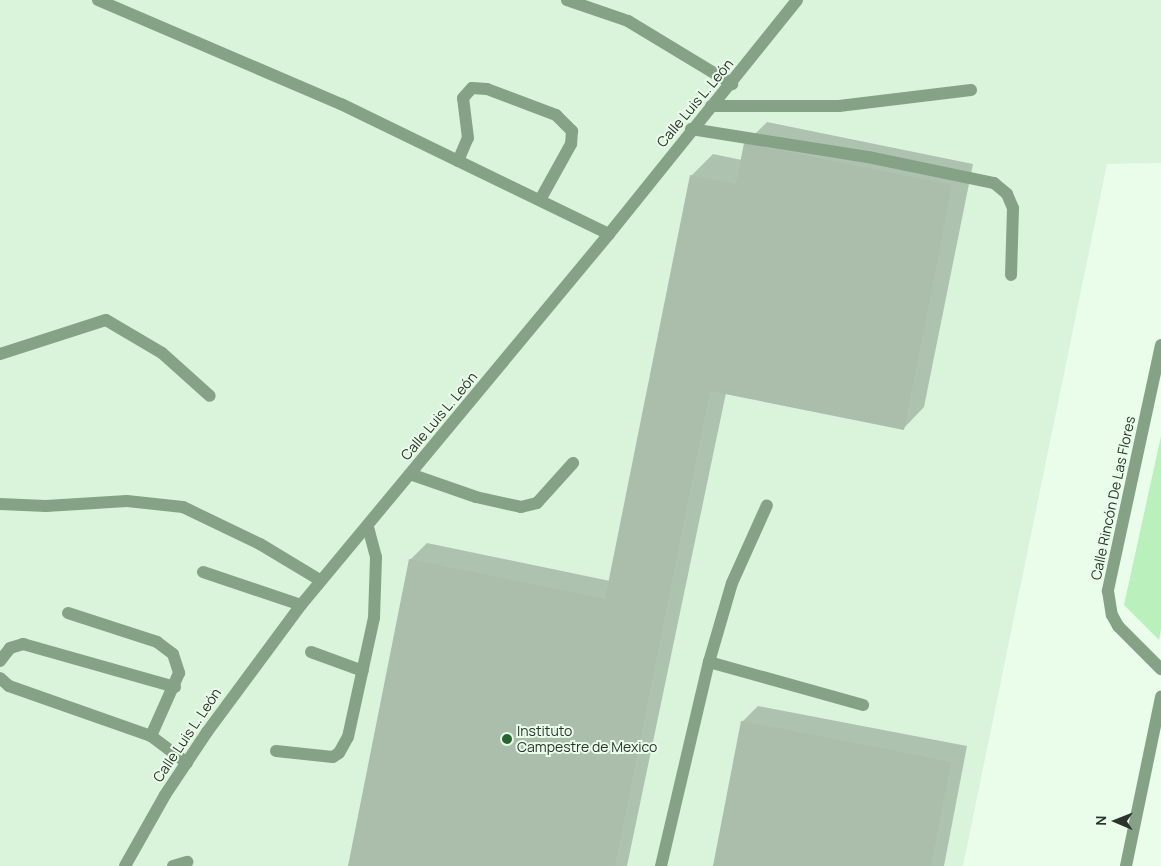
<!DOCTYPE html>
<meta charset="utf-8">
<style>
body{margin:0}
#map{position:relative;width:1161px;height:866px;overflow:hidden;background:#e9fdea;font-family:Manrope,sans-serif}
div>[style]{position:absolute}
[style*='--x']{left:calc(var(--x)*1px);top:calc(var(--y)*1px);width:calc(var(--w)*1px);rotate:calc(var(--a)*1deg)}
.built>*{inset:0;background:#daf4db}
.green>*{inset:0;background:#b9f0bb}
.shadow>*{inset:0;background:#0003}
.building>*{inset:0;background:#abbdab}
.service>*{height:12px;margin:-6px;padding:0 6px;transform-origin:6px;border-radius:6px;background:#85a286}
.minor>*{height:12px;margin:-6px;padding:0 6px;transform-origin:6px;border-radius:6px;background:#85a286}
.dots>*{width:14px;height:14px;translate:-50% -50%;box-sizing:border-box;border:2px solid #e9fdea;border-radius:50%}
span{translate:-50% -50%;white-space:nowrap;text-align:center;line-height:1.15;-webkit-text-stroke:4px #e9fdea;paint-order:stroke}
.street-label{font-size:14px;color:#2c332c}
.poi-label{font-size:14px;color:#2c332c}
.left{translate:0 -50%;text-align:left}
.north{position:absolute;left:1091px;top:796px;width:50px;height:50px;-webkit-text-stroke:4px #e9fdea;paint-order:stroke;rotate:271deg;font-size:14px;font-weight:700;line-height:20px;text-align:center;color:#2c332c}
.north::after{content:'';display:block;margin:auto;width:18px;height:22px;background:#2c332c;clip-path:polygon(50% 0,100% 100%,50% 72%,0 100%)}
</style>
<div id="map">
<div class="built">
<div style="clip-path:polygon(0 0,1161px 0,1161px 163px,1107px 164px,963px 866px,0 866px)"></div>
</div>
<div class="green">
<div style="clip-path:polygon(1161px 436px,1161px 629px,1159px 640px,1124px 605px)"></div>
</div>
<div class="shadow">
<div style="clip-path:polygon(767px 122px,973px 164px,924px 407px,903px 429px,726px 393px,627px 866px,349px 866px,410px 560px,427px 543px,610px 581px,692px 175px,713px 154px,742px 160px,746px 143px)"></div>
<div style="clip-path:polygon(758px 706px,967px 746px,944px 866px,715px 866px,742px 722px)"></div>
</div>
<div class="building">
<div style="clip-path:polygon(744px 143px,952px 185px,904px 430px,710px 391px,615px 866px,348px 866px,409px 559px,605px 599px,690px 175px,736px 184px)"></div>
<div style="clip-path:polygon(741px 721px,951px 762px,931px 866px,713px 866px)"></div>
</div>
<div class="service">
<div style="--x:98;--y:0;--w:264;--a:23.2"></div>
<div style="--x:341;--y:104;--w:298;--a:25.9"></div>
<div style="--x:567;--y:0;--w:65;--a:19"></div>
<div style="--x:628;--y:21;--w:122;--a:31.2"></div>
<div style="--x:711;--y:106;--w:128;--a:0"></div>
<div style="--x:839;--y:106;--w:133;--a:-6.9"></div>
<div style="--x:691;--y:129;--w:179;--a:9"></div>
<div style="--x:868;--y:157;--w:129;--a:11.7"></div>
<div style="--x:994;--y:183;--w:17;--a:40"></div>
<div style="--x:1007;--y:194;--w:15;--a:67"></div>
<div style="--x:1013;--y:208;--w:67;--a:91.7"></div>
<div style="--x:458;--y:161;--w:25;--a:-67"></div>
<div style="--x:468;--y:138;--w:40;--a:-97.1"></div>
<div style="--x:463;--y:98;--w:13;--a:-48"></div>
<div style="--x:472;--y:88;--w:15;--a:4"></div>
<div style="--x:487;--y:89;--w:74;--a:20.6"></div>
<div style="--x:556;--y:115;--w:23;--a:45"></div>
<div style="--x:572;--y:131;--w:13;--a:94"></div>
<div style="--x:571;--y:144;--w:64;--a:119"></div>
<div style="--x:0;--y:354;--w:111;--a:-17.8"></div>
<div style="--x:106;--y:320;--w:65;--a:30.5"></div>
<div style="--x:162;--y:353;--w:64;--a:41.9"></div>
<div style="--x:410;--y:474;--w:70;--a:19.2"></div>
<div style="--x:476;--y:497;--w:46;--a:12.5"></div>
<div style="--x:521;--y:507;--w:16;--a:-14"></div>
<div style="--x:537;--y:503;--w:54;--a:-48"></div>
<div style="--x:0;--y:504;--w:46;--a:2.5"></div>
<div style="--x:46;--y:506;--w:81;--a:-3.5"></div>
<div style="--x:127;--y:501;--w:56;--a:6.1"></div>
<div style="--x:183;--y:507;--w:85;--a:25.7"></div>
<div style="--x:260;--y:544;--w:70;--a:31"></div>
<div style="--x:203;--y:572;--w:103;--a:18.6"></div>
<div style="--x:68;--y:613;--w:94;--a:18"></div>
<div style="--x:157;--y:642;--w:20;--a:37"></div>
<div style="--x:173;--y:654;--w:20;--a:72"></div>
<div style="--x:179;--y:673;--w:69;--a:114"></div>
<div style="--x:311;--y:652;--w:55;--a:20.1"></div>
<div style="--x:0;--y:661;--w:16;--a:-52"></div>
<div style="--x:10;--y:648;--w:14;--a:-17"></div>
<div style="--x:23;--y:644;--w:158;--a:15.8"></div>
<div style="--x:709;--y:662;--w:160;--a:15.6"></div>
<div style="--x:0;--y:678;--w:12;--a:42"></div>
<div style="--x:9;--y:686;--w:151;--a:19.4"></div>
<div style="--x:151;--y:736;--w:45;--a:36.9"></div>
<div style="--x:276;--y:751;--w:57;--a:6"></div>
<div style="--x:333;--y:757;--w:7;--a:-34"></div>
<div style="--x:339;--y:753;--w:18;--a:-61"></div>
<div style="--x:348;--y:737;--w:122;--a:-77.7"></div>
<div style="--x:374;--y:618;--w:61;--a:-88.1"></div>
<div style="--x:376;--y:557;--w:31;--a:-105"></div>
<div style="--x:125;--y:866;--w:81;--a:-60.6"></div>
<div style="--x:165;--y:795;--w:76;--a:-56.3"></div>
<div style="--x:207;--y:732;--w:158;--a:-53.5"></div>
<div style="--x:301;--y:605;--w:482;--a:-50.3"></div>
<div style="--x:609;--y:234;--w:300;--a:-51.2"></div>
<div style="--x:173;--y:866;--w:15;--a:-16"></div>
<div style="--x:661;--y:866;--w:210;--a:-76.8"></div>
<div style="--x:709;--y:662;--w:82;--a:-73.8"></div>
<div style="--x:732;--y:583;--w:85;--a:-65.8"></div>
</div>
<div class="minor">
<div style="--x:1161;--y:345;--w:252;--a:102.2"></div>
<div style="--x:1108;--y:591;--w:24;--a:81"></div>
<div style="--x:1112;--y:615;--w:13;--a:61"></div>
<div style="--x:1118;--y:626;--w:61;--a:45"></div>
<div style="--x:1126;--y:866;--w:173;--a:-78.3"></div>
</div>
<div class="dots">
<div style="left:507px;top:739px;background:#25652e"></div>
</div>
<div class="street-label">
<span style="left:695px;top:103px;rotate:-50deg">Calle Luis L. León</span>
<span style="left:439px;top:416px;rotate:-50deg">Calle Luis L. León</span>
<span style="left:1113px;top:498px;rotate:-78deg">Calle Rincón De Las Flores</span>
<span style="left:187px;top:735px;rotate:-56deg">Calle Luis L. León</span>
</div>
<div class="poi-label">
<span class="left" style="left:517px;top:739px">Instituto<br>Campestre de Mexico</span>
</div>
<div class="north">N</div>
</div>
